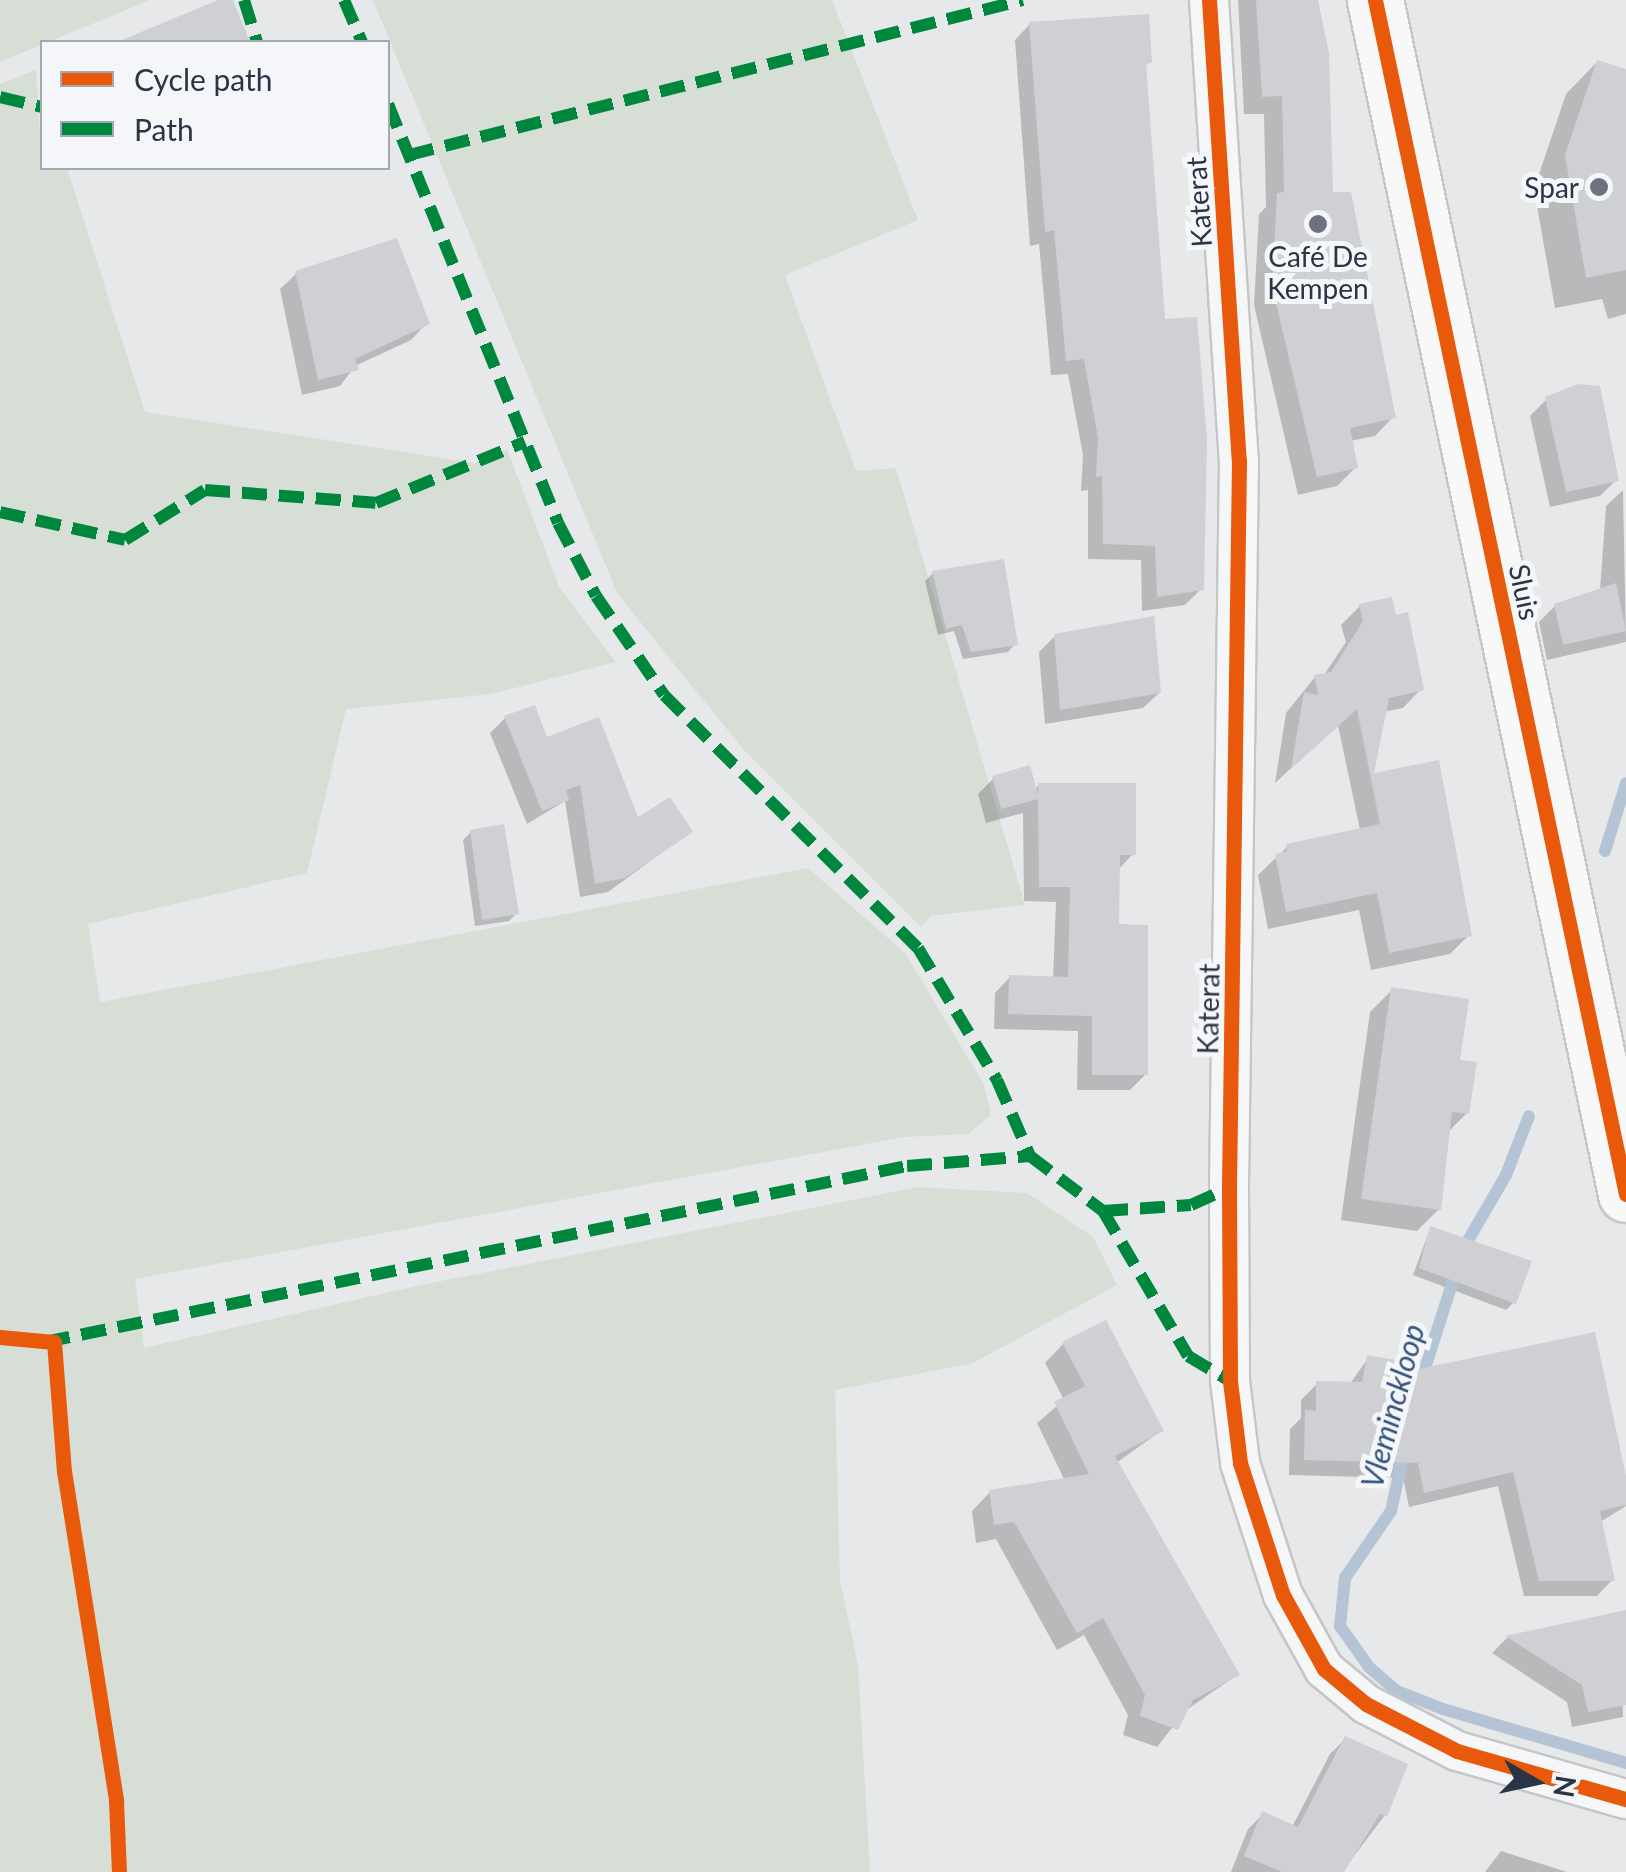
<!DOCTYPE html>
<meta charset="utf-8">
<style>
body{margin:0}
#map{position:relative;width:1626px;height:1872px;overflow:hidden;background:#e6e8ea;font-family:Lato,sans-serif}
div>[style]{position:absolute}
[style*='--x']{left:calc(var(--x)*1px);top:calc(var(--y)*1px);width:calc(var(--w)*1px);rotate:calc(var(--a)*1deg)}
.green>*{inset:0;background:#d6ded6}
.shadow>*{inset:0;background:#0003}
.stream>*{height:12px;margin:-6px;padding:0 6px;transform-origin:6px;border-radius:6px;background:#b4c4d5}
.building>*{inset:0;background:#ced0d3}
.roads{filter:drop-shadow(2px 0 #c4c6c8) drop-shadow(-2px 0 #c4c6c8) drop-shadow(0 2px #c4c6c8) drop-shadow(0 -2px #c4c6c8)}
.street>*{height:38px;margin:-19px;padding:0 19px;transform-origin:19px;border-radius:19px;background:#f5f6f7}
.secondary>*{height:55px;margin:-27.5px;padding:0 27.5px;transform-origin:27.5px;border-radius:27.5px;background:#f8f8f8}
.quiet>*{height:12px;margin-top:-6px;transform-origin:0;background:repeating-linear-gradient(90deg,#00873e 0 25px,transparent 0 37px)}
.cycleway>*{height:15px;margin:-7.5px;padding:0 7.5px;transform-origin:7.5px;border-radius:7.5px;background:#e8590c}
.dots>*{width:28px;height:28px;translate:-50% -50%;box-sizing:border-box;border:5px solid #f4f6f9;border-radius:50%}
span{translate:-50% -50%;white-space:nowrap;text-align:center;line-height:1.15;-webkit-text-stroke:10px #f4f6f9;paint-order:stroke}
.poi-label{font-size:28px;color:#2b3445}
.right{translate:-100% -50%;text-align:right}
.street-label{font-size:28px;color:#2b3445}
.water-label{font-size:30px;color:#34527a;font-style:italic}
.legend{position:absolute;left:40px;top:40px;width:350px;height:130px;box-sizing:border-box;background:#f4f6f9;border:2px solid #a4a8b1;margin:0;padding:12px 18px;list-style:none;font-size:30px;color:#2b3445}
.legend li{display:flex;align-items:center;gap:20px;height:50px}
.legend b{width:50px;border:2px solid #a4a8b1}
.north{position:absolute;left:1486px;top:1732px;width:100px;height:100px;-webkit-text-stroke:8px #f4f6f9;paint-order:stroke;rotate:99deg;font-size:28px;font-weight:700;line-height:40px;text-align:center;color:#2b3445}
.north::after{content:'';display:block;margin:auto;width:35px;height:45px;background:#2b3445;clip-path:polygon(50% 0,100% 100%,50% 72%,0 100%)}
</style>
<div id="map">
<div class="green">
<div style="clip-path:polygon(0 0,150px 0,0 62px)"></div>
<div style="clip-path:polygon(373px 0,832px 0,918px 220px,785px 275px,856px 471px,896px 468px,1025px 905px,931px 916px,921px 927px,742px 748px,617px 593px)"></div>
<div style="clip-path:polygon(36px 70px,42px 168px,67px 168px,145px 412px,475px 463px,507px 449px,559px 587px,616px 662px,491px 694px,346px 709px,307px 873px,88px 924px,100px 1002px,808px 868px,905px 953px,984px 1085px,991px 1115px,968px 1134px,904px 1137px,135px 1279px,144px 1348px,421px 1285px,918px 1187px,1027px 1193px,1093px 1237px,1117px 1285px,973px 1363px,835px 1390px,840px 1580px,858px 1665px,870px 1872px,0 1872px,0 84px)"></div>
</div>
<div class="shadow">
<div style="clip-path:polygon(225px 0,247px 42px,121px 42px)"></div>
<div style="clip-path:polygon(1238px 0,1315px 0,1331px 195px,1393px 417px,1375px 436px,1350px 441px,1356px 467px,1337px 486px,1298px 495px,1254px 305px,1259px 214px,1266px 207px,1264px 114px,1244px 114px)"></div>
<div style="clip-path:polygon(1030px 24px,1149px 62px,1144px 68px,1163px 322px,1201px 589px,1185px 605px,1142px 611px,1141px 560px,1088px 559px,1088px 490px,1081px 491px,1083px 455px,1068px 374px,1051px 375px,1039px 244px,1030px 246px,1015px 40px)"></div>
<div style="clip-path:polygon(1597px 62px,1626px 72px,1626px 314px,1608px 319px,1602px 299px,1555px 308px,1534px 189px,1566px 94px)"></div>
<div style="clip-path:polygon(297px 273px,427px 323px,411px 340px,355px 366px,340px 386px,302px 395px,280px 289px)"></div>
<div style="clip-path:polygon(1547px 399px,1616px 480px,1600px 496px,1550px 507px,1530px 416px)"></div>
<div style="clip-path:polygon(1623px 490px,1626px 642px,1547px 660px,1539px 622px,1555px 606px,1600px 591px,1606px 506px)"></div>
<div style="clip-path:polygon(933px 573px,1015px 644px,1008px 652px,963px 659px,954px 631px,938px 635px,925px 581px)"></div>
<div style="clip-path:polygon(1360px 606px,1421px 689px,1403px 708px,1383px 712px,1371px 776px,1469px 935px,1450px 954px,1371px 970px,1359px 910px,1268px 929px,1258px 875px,1287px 847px,1360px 830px,1338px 725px,1275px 783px,1286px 713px,1315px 677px,1324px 675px,1346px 642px,1341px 625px)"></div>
<div style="clip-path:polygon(1055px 636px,1159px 693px,1143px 708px,1045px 724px,1039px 652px)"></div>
<div style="clip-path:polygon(505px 718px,545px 740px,637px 821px,690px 832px,608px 892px,580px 897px,565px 801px,527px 824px,490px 733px)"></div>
<div style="clip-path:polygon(994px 778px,1034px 790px,1039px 785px,1133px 854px,1117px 871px,1116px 927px,1146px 1074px,1130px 1090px,1077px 1090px,1078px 1031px,994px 1029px,995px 993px,1010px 977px,1053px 979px,1056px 902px,1024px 901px,1023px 813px,986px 823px,978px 794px)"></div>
<div style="clip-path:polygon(471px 832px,517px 913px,509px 921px,475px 926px,463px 840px)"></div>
<div style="clip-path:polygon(1392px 990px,1457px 1062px,1467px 1113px,1447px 1133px,1439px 1209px,1417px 1231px,1341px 1220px,1370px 1012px)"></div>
<div style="clip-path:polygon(1430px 1229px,1513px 1303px,1506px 1310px,1413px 1275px)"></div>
<div style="clip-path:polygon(1063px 1344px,1161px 1431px,1116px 1463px,1237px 1675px,1185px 1711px,1157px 1747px,1123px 1735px,1128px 1715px,1084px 1635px,1057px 1650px,996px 1539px,976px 1543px,972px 1511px,990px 1492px,1065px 1481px,1037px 1423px,1064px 1400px,1045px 1363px)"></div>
<div style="clip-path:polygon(1368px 1358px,1415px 1372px,1626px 1487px,1626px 1506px,1600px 1522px,1612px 1580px,1597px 1596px,1524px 1596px,1498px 1486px,1409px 1507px,1403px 1478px,1289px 1475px,1290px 1429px,1301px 1418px,1301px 1400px,1317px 1384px,1350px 1384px)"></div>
<div style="clip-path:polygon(1621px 1614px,1623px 1717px,1572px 1727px,1567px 1702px,1492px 1653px,1507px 1638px)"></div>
<div style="clip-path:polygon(1345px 1739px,1385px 1815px,1342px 1872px,1231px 1872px,1248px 1829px,1263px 1814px,1292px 1827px,1330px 1754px)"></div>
<div style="clip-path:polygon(1501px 1851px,1567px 1872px,1485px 1872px)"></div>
</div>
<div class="stream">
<div style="--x:1605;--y:851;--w:71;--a:-72.8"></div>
<div style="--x:1420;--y:1384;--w:142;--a:-72.3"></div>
<div style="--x:1463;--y:1249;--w:86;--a:-59.8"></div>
<div style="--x:1506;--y:1175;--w:63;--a:-68.7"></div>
<div style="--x:1405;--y:1447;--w:66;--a:102.3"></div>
<div style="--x:1391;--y:1511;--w:81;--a:124.5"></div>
<div style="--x:1345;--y:1578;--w:48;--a:95.9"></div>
<div style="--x:1340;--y:1626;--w:50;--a:54.7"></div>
<div style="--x:1369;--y:1667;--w:37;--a:41"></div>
<div style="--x:1397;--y:1691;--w:49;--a:21.4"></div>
<div style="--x:1443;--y:1709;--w:191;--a:16.4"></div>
</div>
<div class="building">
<div style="clip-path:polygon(218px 0,233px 0,250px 42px,117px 42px)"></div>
<div style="clip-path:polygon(1256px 0,1318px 0,1329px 53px,1333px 192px,1351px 192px,1396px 418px,1350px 428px,1358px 468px,1317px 477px,1272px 286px,1277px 193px,1284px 192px,1282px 96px,1262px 97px)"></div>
<div style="clip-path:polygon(1149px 14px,1152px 63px,1146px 64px,1165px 319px,1197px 317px,1207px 439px,1204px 590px,1157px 597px,1155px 546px,1103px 544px,1102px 476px,1096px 477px,1098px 438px,1084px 359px,1066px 361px,1054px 230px,1045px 232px,1029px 22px)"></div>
<div style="clip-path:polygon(1597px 60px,1626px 69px,1626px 270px,1586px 278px,1565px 155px)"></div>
<div style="clip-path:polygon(397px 238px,430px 324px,355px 359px,359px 370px,318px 380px,295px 271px)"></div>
<div style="clip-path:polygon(1578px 384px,1600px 386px,1619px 481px,1566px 492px,1545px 397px)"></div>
<div style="clip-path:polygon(1004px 559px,1018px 645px,971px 652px,962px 625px,946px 629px,932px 571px)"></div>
<div style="clip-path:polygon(1616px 583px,1626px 631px,1563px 645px,1554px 604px)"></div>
<div style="clip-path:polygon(1392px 597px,1396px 615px,1408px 612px,1424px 690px,1389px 698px,1374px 773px,1439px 760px,1472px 936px,1389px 953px,1377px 893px,1286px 912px,1275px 854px,1287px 851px,1286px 844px,1380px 824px,1357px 709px,1291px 769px,1304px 692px,1318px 695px,1314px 675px,1331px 672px,1363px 621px,1359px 604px)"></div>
<div style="clip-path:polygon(1154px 616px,1161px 693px,1060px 710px,1054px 634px)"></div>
<div style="clip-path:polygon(535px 705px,547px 737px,599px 717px,638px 817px,670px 797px,693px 832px,625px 878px,595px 884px,580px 785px,566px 790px,569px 800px,542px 811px,504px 716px)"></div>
<div style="clip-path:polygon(1030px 765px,1038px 795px,1038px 783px,1136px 783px,1136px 855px,1120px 855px,1119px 924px,1148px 925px,1148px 1075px,1092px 1075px,1092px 1016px,1008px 1014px,1009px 975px,1068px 977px,1070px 887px,1039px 887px,1038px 799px,1001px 809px,992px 776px)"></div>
<div style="clip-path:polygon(504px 824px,519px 914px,482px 920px,470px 830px)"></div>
<div style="clip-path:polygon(1391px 987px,1469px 999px,1460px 1060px,1477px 1062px,1469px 1114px,1452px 1112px,1441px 1210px,1361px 1199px)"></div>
<div style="clip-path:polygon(1430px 1226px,1532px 1261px,1516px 1304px,1419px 1268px)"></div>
<div style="clip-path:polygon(1106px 1320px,1164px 1431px,1115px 1456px,1240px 1675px,1193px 1700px,1178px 1730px,1140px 1716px,1145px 1695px,1103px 1618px,1077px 1633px,1014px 1522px,994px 1525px,989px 1490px,1089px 1474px,1054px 1402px,1085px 1386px,1062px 1342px)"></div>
<div style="clip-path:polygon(1595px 1332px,1626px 1476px,1626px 1505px,1600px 1511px,1615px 1581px,1539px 1581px,1513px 1472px,1424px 1493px,1418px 1463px,1304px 1460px,1305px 1410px,1316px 1411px,1316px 1381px,1362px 1382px,1367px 1355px,1420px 1364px,1419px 1369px)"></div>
<div style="clip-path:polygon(1626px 1610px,1626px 1705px,1588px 1712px,1582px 1685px,1505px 1636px)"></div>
<div style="clip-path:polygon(1345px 1736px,1408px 1764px,1387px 1817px,1380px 1814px,1344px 1872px,1282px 1872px,1244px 1856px,1262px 1811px,1298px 1827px)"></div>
</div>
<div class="roads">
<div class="street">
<div style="--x:1209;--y:0;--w:462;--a:86.3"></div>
<div style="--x:1239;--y:461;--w:727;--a:90.79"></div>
<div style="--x:1229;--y:1188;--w:193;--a:89.7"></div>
<div style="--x:1230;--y:1381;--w:83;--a:83"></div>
<div style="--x:1240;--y:1463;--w:139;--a:72"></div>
<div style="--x:1283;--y:1595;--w:85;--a:61"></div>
<div style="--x:1324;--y:1669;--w:55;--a:39.8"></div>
<div style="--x:1366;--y:1704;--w:102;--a:27.3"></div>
<div style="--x:1457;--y:1751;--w:176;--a:15.9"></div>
</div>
<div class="secondary">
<div style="--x:1375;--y:0;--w:1220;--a:78.13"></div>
</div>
</div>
<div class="quiet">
<div style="--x:244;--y:0;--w:44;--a:72.8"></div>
<div style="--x:344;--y:0;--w:46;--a:66.8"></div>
<div style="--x:0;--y:97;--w:43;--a:13.4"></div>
<div style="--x:388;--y:104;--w:452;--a:67.9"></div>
<div style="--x:558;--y:523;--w:82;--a:62.5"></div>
<div style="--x:596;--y:596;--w:120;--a:55.5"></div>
<div style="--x:664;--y:695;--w:359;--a:44.9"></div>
<div style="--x:918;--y:948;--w:154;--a:59.1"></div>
<div style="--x:997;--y:1080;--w:83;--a:66.5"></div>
<div style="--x:409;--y:155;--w:633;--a:-14.17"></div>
<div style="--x:0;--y:512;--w:128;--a:12.6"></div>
<div style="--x:125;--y:540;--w:94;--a:-32"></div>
<div style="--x:205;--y:490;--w:171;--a:4.3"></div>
<div style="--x:376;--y:503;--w:161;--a:-22.3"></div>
<div style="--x:1103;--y:1211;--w:168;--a:59.6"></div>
<div style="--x:1188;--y:1356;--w:49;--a:30.8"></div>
<div style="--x:45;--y:1342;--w:880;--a:-11.54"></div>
<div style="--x:907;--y:1166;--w:123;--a:-4.6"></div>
<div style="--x:1030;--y:1156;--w:91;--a:37"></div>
<div style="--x:1103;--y:1211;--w:88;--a:-3.9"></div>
<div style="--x:1191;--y:1205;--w:42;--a:-24.1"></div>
</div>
<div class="cycleway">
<div style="--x:1209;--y:0;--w:462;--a:86.3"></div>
<div style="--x:1239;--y:461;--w:727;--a:90.79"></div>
<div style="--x:1229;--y:1188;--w:193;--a:89.7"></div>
<div style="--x:1230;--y:1381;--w:83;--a:83"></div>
<div style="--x:1240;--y:1463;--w:139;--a:72"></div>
<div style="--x:1283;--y:1595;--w:85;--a:61"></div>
<div style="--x:1324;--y:1669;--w:55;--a:39.8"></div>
<div style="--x:1366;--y:1704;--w:102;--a:27.3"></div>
<div style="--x:1457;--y:1751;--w:176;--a:15.9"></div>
<div style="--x:1375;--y:0;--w:1220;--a:78.13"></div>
<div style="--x:0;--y:1337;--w:54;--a:5.3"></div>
<div style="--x:54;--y:1342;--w:129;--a:85.6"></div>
<div style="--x:64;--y:1471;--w:334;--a:81"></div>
<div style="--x:116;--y:1801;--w:71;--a:87.6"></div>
</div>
<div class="dots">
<div style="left:1599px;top:187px;background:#6c737f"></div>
<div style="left:1318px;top:224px;background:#6c737f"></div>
</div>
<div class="poi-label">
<span class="right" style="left:1579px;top:187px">Spar</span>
<span style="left:1318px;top:272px">Café De<br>Kempen</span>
</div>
<div class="street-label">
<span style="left:1198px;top:202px;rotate:-94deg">Katerat</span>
<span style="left:1525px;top:592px;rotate:78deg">Sluis</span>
<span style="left:1208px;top:1009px;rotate:-89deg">Katerat</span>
</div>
<div class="water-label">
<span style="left:1392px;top:1406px;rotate:-75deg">Vleminckloop</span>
</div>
<ul class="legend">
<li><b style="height:12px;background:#e8590c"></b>Cycle path</li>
<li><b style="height:12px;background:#00873e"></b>Path</li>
</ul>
<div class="north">N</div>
</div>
